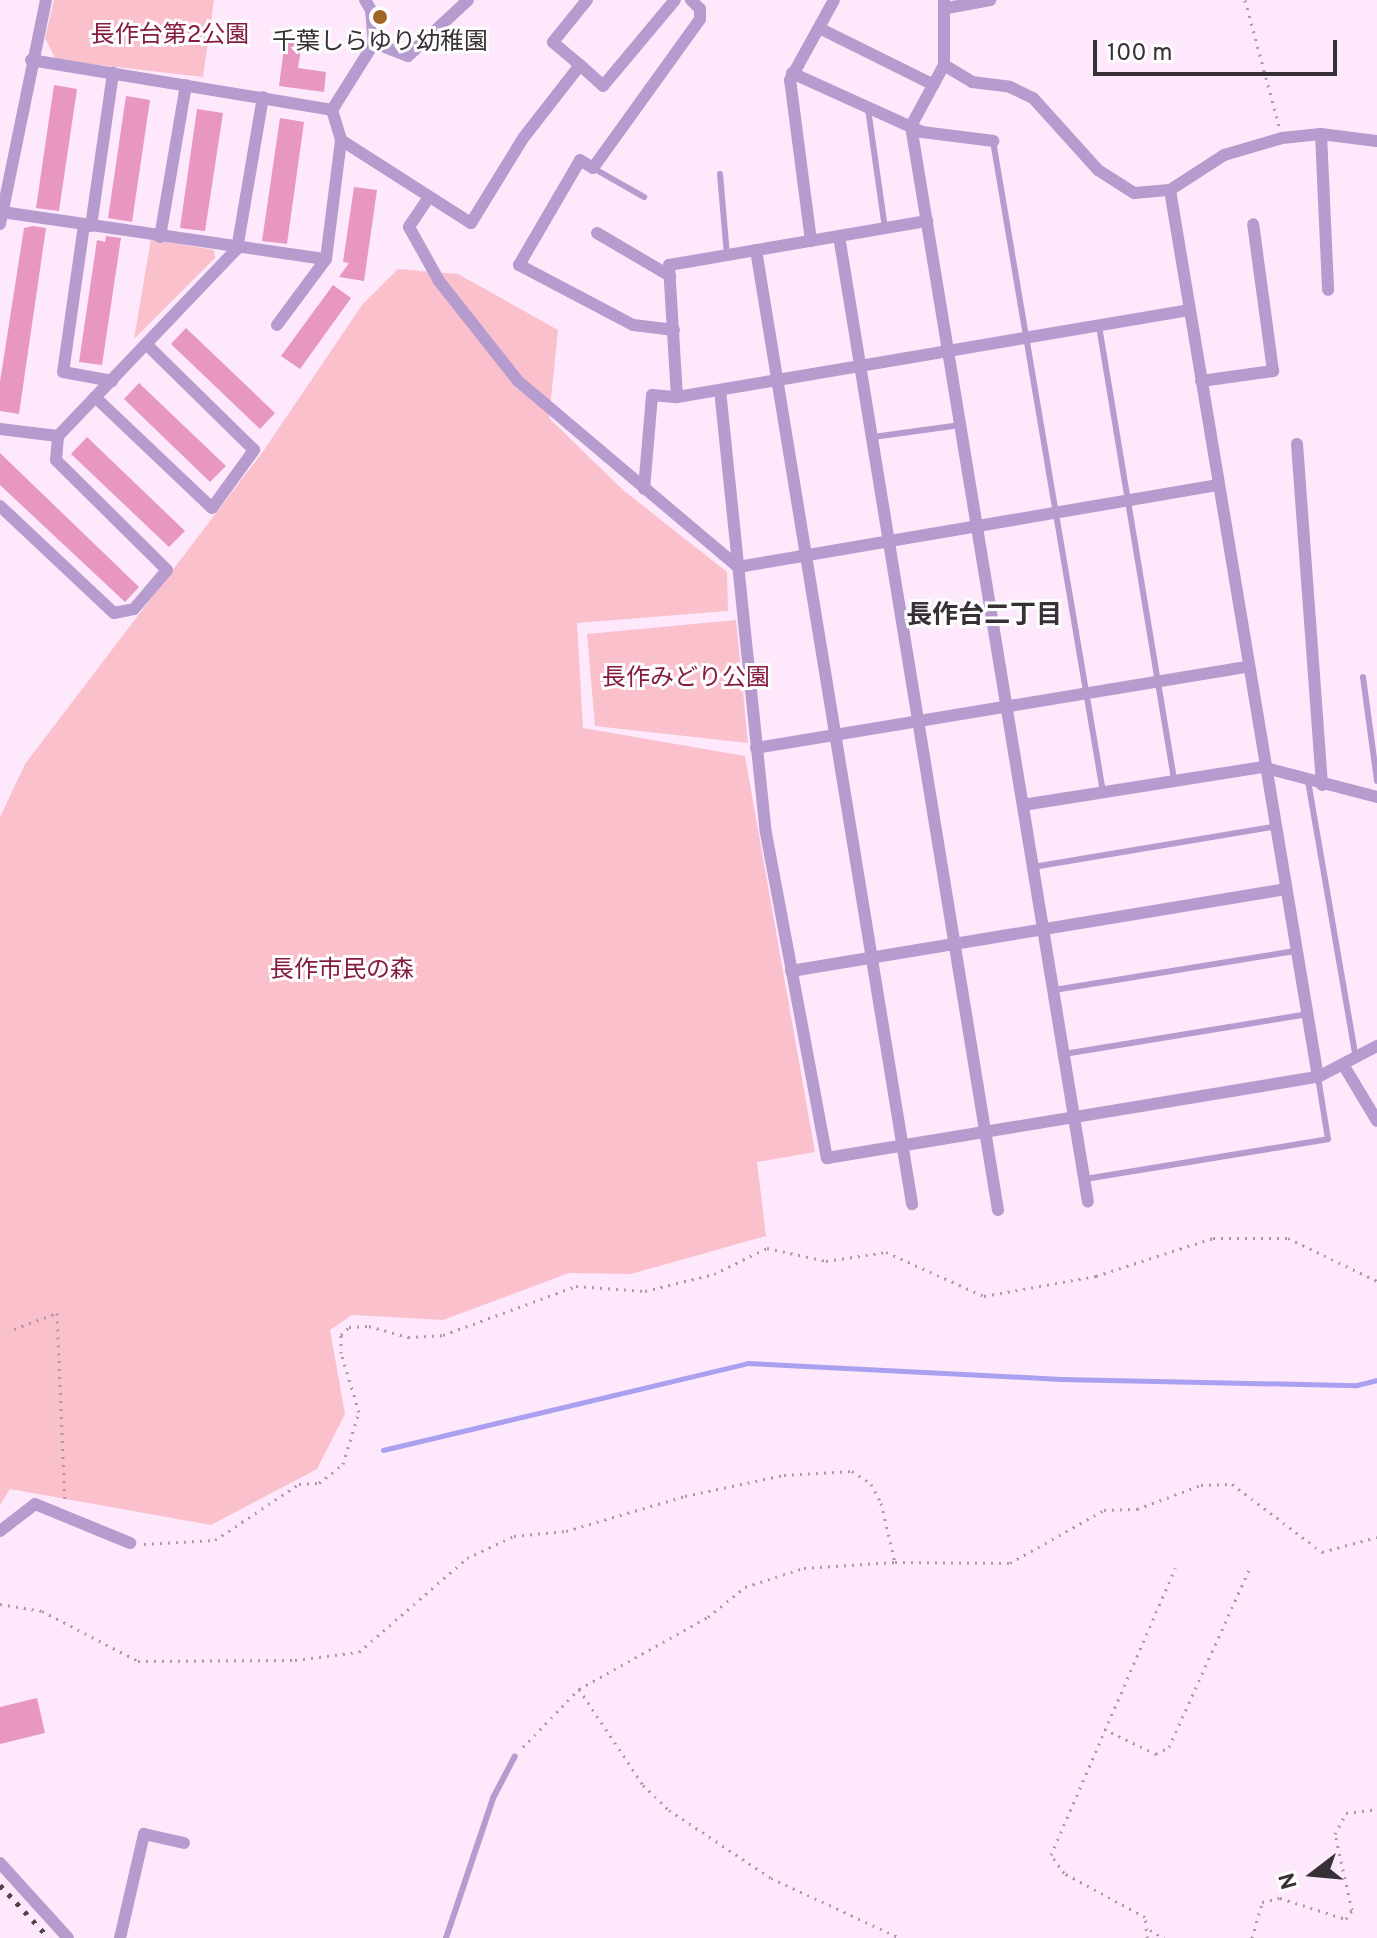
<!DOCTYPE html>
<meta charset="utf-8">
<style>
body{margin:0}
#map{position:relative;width:1377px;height:1938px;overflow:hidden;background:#fde8fc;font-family:Overpass,"Noto Sans JP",sans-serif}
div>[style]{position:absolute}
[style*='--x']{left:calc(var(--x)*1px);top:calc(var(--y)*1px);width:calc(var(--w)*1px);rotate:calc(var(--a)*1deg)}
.green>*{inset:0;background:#fac1cd}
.stream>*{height:5px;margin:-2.5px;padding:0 2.5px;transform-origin:2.5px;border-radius:2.5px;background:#aaa0ef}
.building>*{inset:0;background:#e896c2}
.path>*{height:3px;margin-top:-1.5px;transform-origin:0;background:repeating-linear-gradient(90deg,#ab9baa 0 2px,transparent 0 8px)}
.service>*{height:6px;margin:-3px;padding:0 3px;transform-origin:3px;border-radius:3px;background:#b59bce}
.minor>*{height:12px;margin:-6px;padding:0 6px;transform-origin:6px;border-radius:6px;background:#b59bce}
.rail>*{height:5px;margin-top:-2.5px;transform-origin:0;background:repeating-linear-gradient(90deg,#4e454d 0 4px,transparent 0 12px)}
.dots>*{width:22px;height:22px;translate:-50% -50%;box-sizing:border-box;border:4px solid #fdfdfd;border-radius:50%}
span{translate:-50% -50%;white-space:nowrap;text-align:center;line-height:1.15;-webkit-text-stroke:6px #fdfdfd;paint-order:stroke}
.park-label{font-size:24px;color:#851b40}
.poi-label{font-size:24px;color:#383037}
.neighbourhood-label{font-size:26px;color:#383037;font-weight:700}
.north{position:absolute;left:1273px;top:1834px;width:80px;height:80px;-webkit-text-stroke:6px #fdfdfd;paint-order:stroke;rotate:254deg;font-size:22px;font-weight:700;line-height:32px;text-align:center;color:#383037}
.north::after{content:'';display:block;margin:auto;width:28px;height:36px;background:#383037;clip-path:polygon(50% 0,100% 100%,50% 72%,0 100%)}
.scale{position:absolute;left:1093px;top:40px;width:244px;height:36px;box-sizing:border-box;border:4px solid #383037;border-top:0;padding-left:10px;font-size:24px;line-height:28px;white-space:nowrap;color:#383037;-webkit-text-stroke:6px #fdfdfd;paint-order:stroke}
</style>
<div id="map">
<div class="green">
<div style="clip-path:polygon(54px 0,214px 0,203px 77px,56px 60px,45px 38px)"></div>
<div style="clip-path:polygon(151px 239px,214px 250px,215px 258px,134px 339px)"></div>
<div style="clip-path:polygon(398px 269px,458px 274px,558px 330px,549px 418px,623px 490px,727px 572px,728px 611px,577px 623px,583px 728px,745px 756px,815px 1152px,757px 1162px,766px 1236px,631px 1274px,569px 1273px,443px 1320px,352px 1315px,330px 1330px,345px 1414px,317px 1469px,211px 1525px,10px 1489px,0 1505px,0 817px,25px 764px,264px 450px,362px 305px)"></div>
<div style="clip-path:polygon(736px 620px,748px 743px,595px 726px,587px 634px)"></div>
</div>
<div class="stream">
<div style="--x:383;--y:1450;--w:374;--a:-13.4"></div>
<div style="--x:747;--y:1363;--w:314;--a:2.9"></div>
<div style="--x:1061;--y:1379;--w:296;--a:1.2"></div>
<div style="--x:1357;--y:1385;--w:21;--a:-14"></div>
</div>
<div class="building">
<div style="clip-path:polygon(285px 40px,302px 42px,298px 68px,326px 72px,324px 92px,279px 86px)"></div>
<div style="clip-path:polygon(54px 85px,77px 89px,59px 211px,36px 208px)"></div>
<div style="clip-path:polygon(126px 96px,150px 100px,132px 222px,108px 218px)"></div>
<div style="clip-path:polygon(197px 109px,223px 113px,205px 231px,180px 228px)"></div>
<div style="clip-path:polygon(280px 118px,304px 122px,287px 244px,262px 241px)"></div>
<div style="clip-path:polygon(354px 187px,377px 190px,364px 281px,339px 277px,349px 263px,343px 262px)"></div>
<div style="clip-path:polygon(33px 226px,46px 228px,19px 414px,0 411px,0 382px,24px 228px)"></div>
<div style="clip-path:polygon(106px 236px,121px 238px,102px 365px,79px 362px,97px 240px,105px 242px)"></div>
<div style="clip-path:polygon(333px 285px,351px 298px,300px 369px,281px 356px)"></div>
<div style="clip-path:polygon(186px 328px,275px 413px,260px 429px,171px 344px)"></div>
<div style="clip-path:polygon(139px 383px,226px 466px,210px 482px,124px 399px)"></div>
<div style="clip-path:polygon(87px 437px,185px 531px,169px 547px,71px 454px)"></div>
<div style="clip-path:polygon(0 453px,139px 587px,125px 602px,0 485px)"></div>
<div style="clip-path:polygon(37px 1698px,45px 1733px,0 1744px,0 1707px)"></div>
</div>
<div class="path">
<div style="--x:1245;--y:0;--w:131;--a:74.9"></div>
<div style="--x:14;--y:1329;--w:46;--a:-20.4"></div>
<div style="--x:57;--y:1313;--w:188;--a:87.6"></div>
<div style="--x:144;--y:1544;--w:71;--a:-3.2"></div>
<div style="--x:215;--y:1540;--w:101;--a:-33.7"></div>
<div style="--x:299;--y:1484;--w:20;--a:-3"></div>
<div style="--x:319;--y:1483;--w:31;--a:-38"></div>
<div style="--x:343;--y:1464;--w:54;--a:-72.9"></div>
<div style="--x:359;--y:1412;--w:62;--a:-107"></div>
<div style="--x:341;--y:1353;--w:18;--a:-90"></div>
<div style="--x:341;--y:1335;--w:11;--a:-45"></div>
<div style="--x:349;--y:1327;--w:20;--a:-3"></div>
<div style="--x:369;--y:1326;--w:41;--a:15.8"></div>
<div style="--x:408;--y:1337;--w:35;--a:-3"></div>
<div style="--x:443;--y:1335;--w:142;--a:-20.2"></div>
<div style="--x:576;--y:1286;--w:69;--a:4.1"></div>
<div style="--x:645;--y:1291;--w:71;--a:-13.8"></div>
<div style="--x:714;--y:1274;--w:59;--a:-26.1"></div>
<div style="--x:767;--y:1248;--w:60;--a:12.4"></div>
<div style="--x:826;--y:1261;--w:61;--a:-8.5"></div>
<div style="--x:886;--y:1252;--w:107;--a:24.2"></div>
<div style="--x:984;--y:1296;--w:114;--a:-10.1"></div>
<div style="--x:1096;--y:1276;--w:123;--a:-18"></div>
<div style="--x:1213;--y:1238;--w:75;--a:0"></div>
<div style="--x:1288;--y:1238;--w:99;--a:25.8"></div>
<div style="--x:0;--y:1604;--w:43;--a:9.5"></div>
<div style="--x:42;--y:1611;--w:108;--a:27.5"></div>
<div style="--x:138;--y:1661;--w:157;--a:-0.4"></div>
<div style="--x:295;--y:1660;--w:64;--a:-7.1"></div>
<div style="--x:359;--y:1652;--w:143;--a:-41"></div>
<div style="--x:467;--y:1558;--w:52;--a:-25.1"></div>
<div style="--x:514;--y:1536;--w:52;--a:-5.5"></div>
<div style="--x:566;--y:1531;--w:124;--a:-16.4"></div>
<div style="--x:685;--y:1496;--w:101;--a:-12"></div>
<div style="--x:784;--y:1475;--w:68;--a:-3.4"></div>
<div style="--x:852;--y:1471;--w:23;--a:34"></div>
<div style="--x:871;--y:1484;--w:21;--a:62"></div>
<div style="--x:881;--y:1503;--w:61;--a:76.7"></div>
<div style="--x:895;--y:1562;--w:115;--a:0.5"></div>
<div style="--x:1010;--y:1563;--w:108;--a:-29.4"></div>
<div style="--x:1104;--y:1510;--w:33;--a:-2"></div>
<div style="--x:1137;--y:1509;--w:68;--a:-20.6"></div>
<div style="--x:1201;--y:1485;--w:31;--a:-2"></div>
<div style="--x:1232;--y:1484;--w:113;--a:37.1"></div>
<div style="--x:1322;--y:1552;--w:57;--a:-15.3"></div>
<div style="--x:579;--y:1689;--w:148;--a:-29.2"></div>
<div style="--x:708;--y:1617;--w:48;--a:-39"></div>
<div style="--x:745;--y:1587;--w:62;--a:-17.9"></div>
<div style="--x:804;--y:1568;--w:91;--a:-3.8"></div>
<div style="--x:1104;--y:1729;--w:58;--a:25.7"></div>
<div style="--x:1156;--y:1754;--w:15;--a:-28"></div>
<div style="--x:1169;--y:1747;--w:200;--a:-65.7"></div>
<div style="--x:523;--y:1747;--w:81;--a:-46"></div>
<div style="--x:579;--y:1689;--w:115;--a:56.3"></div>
<div style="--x:643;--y:1785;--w:36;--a:44"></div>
<div style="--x:669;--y:1810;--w:123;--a:33.7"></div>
<div style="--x:771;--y:1878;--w:142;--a:24.9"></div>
<div style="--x:1150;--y:1930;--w:16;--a:30"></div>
<div style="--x:1147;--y:1938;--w:21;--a:-95"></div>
<div style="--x:1145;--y:1917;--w:92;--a:-151.5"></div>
<div style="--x:1064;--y:1873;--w:22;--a:-126"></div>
<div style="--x:1051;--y:1855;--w:313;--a:-66.6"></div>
<div style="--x:1252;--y:1938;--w:37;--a:-74"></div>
<div style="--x:1262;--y:1902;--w:18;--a:-13"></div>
<div style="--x:1280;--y:1898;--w:69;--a:17.7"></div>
<div style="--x:1346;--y:1919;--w:11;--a:-56"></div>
<div style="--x:1352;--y:1910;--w:78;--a:-102.6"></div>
<div style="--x:1335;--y:1834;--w:24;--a:-62"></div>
<div style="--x:1346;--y:1813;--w:31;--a:-7"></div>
</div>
<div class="service">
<div style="--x:868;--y:109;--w:120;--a:81.9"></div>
<div style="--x:993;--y:141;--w:660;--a:80.41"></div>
<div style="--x:593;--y:168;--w:59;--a:29.6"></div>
<div style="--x:720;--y:174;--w:81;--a:85.1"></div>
<div style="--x:1099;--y:326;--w:461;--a:80.6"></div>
<div style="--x:873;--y:437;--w:88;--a:-7.9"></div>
<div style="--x:1363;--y:677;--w:105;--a:82.3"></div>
<div style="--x:1308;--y:781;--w:281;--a:80.2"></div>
<div style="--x:1033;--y:867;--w:243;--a:-9.5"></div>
<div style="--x:1054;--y:990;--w:244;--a:-9.2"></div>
<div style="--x:1064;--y:1054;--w:246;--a:-9.3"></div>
<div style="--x:1085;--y:1179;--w:246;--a:-9.3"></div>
<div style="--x:1328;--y:1139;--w:63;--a:-99.2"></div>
<div style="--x:446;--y:1938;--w:148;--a:-71.4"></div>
<div style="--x:493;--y:1798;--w:47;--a:-62.4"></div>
</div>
<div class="minor">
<div style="--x:365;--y:0;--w:12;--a:59"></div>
<div style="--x:371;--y:10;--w:33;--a:85"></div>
<div style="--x:944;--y:0;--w:65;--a:90"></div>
<div style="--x:944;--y:65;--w:33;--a:31"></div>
<div style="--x:972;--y:82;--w:38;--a:7"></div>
<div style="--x:1010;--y:87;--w:25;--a:26"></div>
<div style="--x:1033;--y:98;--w:97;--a:47.9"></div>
<div style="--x:1098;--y:170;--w:43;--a:32.6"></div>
<div style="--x:1134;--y:193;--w:36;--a:-5"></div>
<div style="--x:1170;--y:190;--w:64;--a:-32.9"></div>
<div style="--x:1224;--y:155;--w:60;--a:-16.3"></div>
<div style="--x:1282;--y:138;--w:39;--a:-6"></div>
<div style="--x:1321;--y:134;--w:56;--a:7.1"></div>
<div style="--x:947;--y:8;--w:44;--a:-10.5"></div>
<div style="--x:819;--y:28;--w:128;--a:26.4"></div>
<div style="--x:31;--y:60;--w:305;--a:9.4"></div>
<div style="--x:332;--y:110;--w:31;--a:73"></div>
<div style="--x:341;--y:140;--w:154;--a:32.6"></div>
<div style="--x:471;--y:223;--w:101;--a:-58.4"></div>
<div style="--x:524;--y:137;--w:91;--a:-52.1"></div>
<div style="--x:580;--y:65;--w:31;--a:42"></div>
<div style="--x:603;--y:86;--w:112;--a:-50.1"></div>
<div style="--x:580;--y:65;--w:35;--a:-140"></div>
<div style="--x:553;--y:42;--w:54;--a:-51"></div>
<div style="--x:944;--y:65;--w:69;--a:118.4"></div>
<div style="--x:911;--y:126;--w:1090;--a:80.66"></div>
<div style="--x:792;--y:73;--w:143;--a:24.4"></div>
<div style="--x:922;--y:132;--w:72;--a:7.2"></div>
<div style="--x:332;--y:110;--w:79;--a:-57.9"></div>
<div style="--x:374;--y:43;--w:36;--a:21"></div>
<div style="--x:408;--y:56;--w:82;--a:-43"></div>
<div style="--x:1321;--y:134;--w:156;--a:87.4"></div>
<div style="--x:1170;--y:190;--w:899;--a:80.53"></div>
<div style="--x:429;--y:197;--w:36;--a:124"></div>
<div style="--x:409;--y:227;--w:62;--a:60.9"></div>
<div style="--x:439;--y:281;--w:127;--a:51.7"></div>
<div style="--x:518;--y:381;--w:288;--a:40.2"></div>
<div style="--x:738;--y:567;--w:486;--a:-9.7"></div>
<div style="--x:2;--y:212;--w:327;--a:8.3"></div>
<div style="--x:0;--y:224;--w:229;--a:-78.4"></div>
<div style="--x:84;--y:225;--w:148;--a:98.1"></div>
<div style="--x:63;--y:372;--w:50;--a:10.4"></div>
<div style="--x:91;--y:226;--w:155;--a:-81.8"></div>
<div style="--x:597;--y:233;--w:85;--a:30.5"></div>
<div style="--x:839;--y:236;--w:987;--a:80.73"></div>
<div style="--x:160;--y:237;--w:154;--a:-80.3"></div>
<div style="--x:811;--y:241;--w:162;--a:-97.4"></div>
<div style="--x:790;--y:80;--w:91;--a:-61.2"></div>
<div style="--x:756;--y:250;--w:967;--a:80.71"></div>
<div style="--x:277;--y:325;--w:82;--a:-53.4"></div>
<div style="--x:326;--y:259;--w:120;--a:-82.8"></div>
<div style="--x:674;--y:330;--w:41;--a:-173"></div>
<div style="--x:633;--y:325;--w:129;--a:-152.2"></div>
<div style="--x:519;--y:265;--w:121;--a:-59.8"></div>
<div style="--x:580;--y:160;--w:15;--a:32"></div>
<div style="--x:593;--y:168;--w:183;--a:-54.3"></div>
<div style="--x:700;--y:19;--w:10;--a:-90"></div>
<div style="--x:700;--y:9;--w:13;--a:-135"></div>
<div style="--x:1201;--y:381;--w:73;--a:-7.9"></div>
<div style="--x:1273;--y:371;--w:148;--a:-97.7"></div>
<div style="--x:720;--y:390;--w:445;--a:84.1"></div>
<div style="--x:766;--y:833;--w:331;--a:79.4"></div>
<div style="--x:827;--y:1158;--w:498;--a:-9.4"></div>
<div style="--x:1318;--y:1077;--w:67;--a:-27.7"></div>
<div style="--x:95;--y:397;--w:161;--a:43.5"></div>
<div style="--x:212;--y:508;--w:72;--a:-54.1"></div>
<div style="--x:254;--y:450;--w:151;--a:-135.5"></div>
<div style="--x:677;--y:397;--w:132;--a:-93.5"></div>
<div style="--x:669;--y:265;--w:262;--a:-9.7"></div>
<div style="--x:0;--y:429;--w:58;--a:6.9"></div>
<div style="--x:58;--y:436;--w:259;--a:-46.3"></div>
<div style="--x:237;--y:249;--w:154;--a:-80.3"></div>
<div style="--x:1297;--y:444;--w:342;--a:85.8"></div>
<div style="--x:644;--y:489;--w:94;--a:-85.1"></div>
<div style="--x:652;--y:395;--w:25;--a:5"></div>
<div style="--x:677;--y:397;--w:519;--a:-9.64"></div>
<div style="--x:0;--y:506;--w:156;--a:43.2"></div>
<div style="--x:114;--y:613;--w:20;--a:-11"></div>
<div style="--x:134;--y:609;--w:51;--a:-49.8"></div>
<div style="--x:167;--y:570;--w:156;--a:-135.3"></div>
<div style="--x:56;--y:460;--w:24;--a:-85"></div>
<div style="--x:756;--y:748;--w:497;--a:-9.4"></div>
<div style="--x:1023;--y:805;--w:242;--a:-9"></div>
<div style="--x:1262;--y:767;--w:119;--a:14.6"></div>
<div style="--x:791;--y:971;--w:500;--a:-9.4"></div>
<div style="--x:1344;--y:1066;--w:64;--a:59"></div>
<div style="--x:0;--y:1531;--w:44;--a:-37.6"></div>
<div style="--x:35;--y:1504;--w:103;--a:22.3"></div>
<div style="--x:0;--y:1863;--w:101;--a:47.8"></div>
<div style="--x:120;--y:1938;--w:107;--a:-77"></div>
<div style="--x:144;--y:1834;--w:41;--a:12.7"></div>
</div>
<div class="rail">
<div style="--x:0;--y:1885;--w:72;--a:47.2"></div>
</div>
<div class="dots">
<div style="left:380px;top:17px;background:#a16527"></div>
</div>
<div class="park-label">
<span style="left:170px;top:37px">長作台第2公園</span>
<span style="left:686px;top:680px">長作みどり公園</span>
<span style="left:342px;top:972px">長作市民の森</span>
</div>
<div class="poi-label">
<span style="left:380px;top:44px">千葉しらゆり幼稚園</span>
</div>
<div class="neighbourhood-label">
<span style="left:984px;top:617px">長作台二丁目</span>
</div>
<div class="north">N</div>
<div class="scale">100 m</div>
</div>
